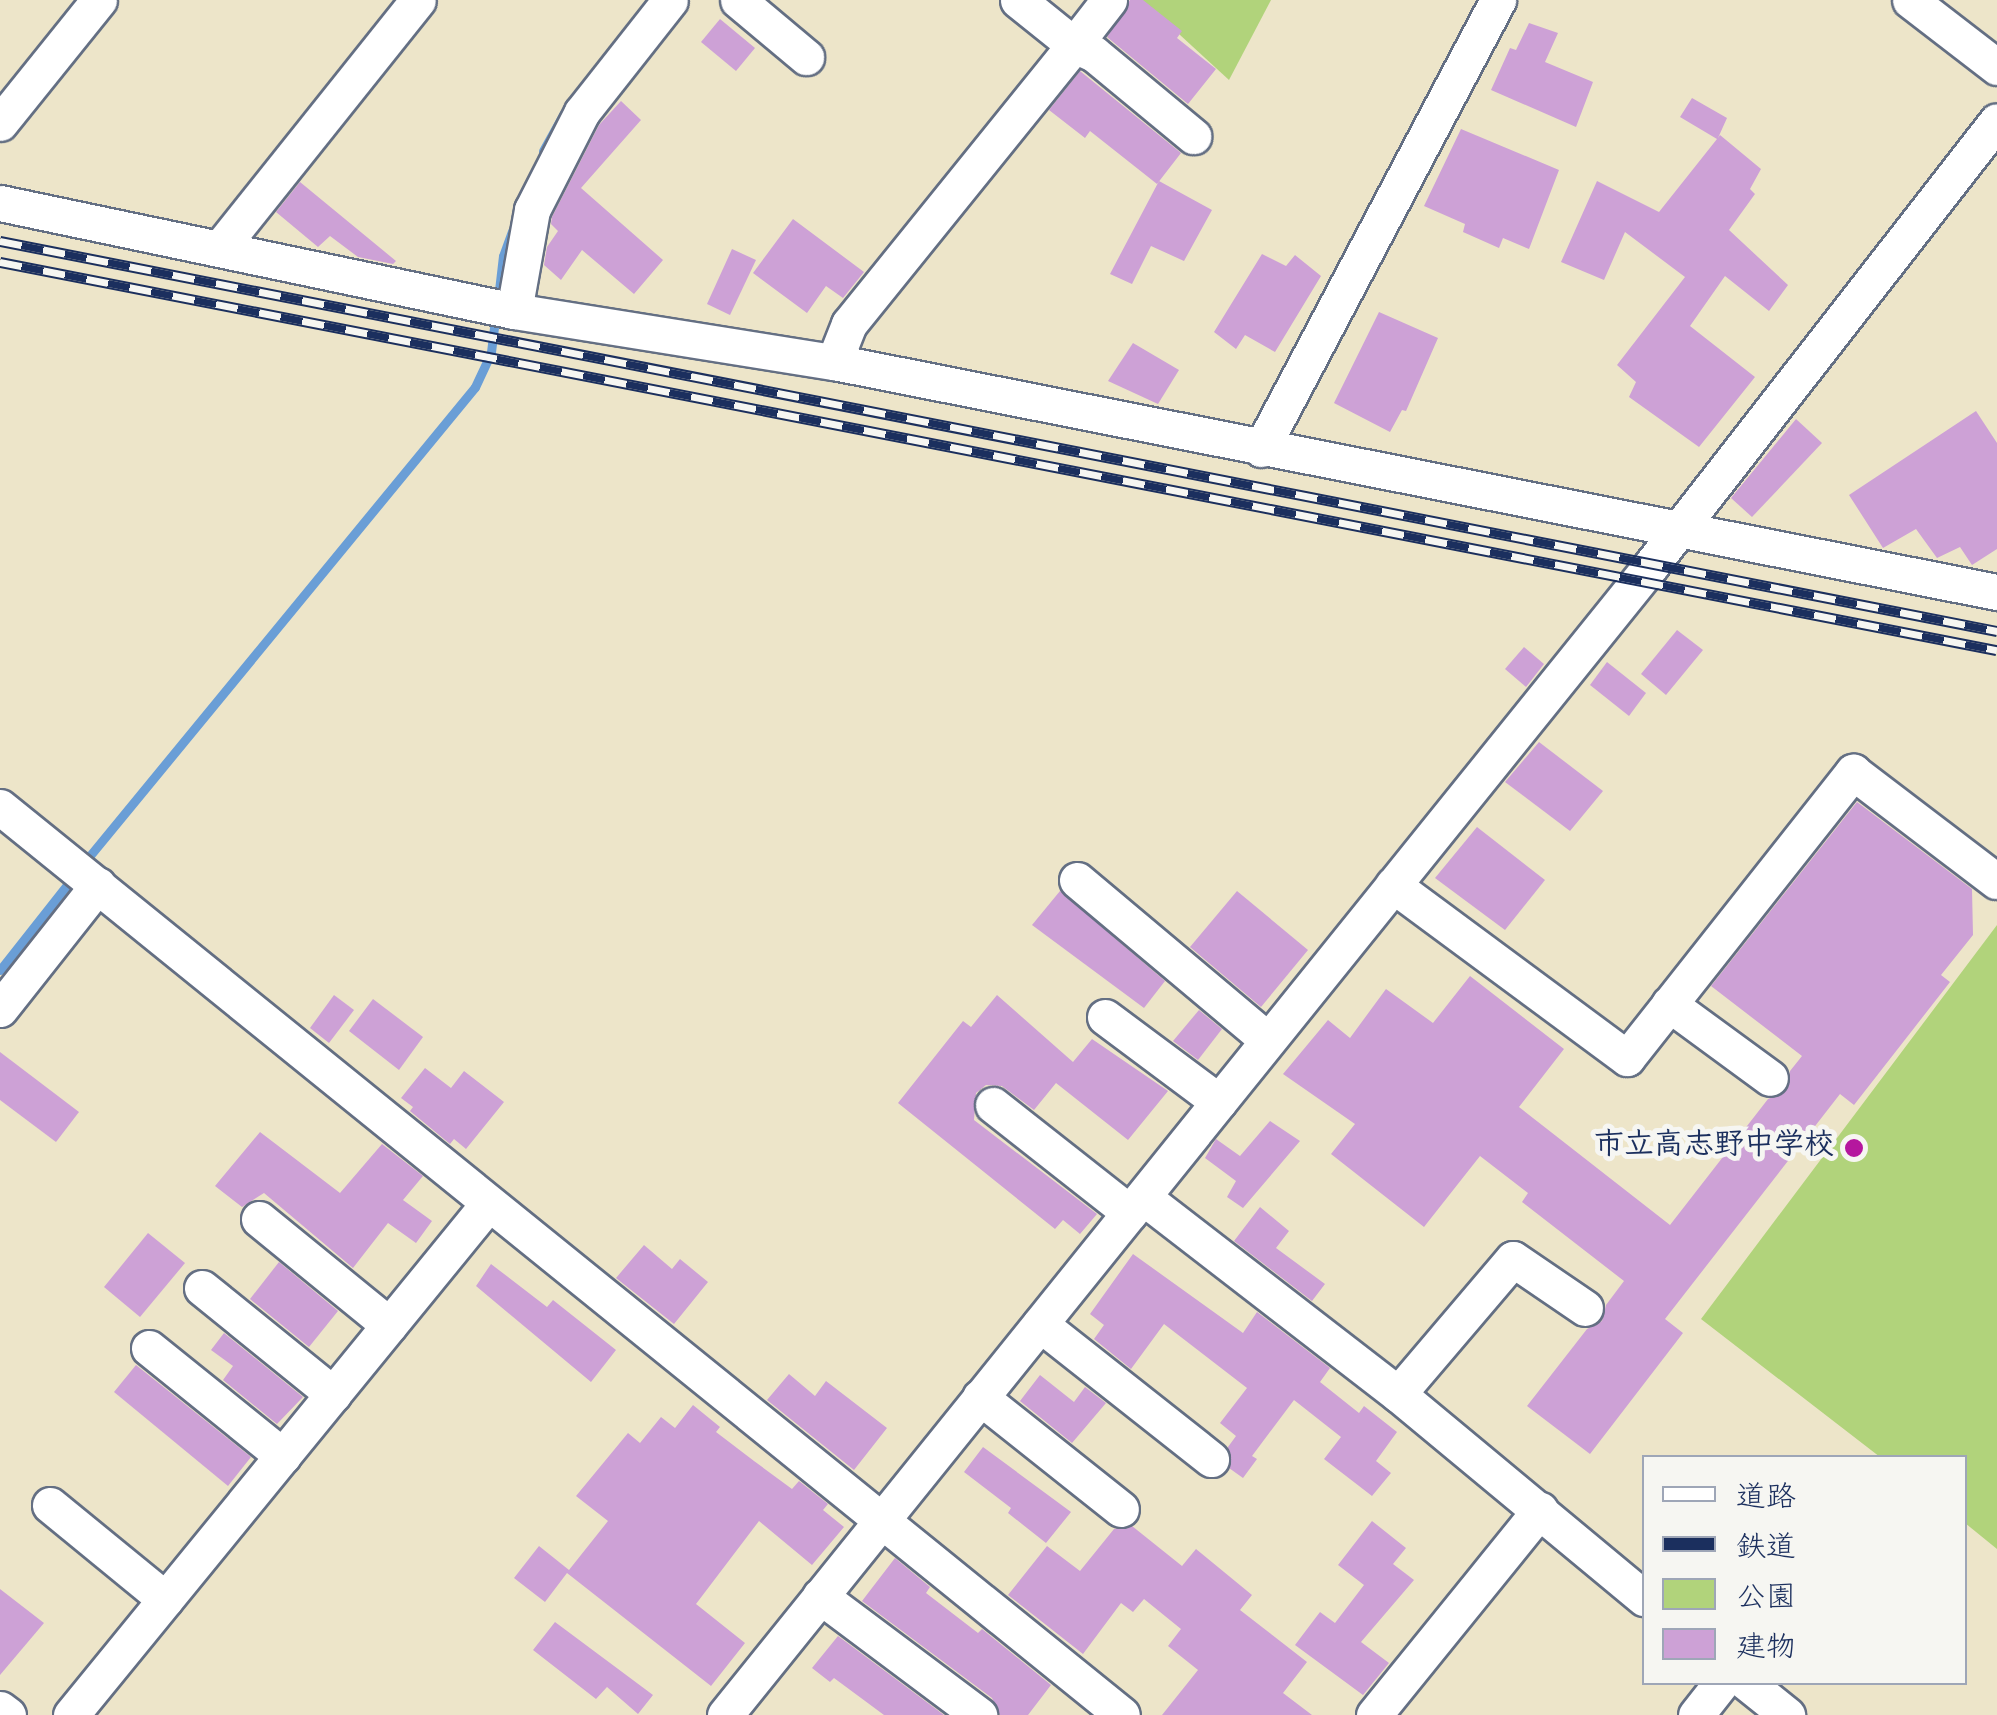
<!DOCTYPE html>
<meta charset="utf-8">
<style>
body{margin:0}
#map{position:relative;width:1997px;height:1715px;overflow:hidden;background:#ede5c9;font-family:"Gochi Hand","Klee One",sans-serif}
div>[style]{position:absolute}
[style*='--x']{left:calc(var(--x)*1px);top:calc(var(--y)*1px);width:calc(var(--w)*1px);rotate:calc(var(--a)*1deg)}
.green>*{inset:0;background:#b1d37b}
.stream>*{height:9px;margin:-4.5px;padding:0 4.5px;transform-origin:4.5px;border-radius:4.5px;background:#6a9ed6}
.building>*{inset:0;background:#cda1d6}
.roads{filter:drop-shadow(2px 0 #646f83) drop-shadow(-2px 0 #646f83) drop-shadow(0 2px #646f83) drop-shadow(0 -2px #646f83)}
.minor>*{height:35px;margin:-17.5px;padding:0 17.5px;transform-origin:17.5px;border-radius:17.5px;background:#fff}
.rail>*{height:11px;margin-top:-5.5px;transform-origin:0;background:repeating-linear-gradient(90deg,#f6f6f2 0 22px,#1b2f5e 0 44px);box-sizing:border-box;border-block:2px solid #1b2f5e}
.dots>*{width:28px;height:28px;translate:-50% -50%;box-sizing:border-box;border:5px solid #f6f6f2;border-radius:50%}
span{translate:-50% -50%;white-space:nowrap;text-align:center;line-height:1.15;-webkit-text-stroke:10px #f6f6f2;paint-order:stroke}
.poi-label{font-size:30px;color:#1b2f5e;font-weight:700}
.right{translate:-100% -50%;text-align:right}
.legend{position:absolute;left:1642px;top:1455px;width:325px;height:230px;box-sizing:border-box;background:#f6f6f2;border:2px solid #9ea6b7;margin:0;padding:12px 18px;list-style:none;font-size:30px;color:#1b2f5e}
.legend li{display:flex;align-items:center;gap:20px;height:50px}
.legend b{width:50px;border:2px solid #9ea6b7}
</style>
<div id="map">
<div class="green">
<div style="clip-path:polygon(1142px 0,1271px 0,1229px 80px)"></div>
<div style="clip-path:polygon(1997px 925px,1997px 1549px,1965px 1523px,1964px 1458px,1880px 1457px,1701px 1319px)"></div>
</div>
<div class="stream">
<div style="--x:543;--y:151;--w:43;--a:-61.1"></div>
<div style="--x:498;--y:299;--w:43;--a:-83.4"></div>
<div style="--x:503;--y:256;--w:27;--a:-70"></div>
<div style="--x:83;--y:864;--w:617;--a:-50.59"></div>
<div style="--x:475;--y:387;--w:38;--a:-65"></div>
<div style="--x:491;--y:352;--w:38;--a:-83"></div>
<div style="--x:0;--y:970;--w:120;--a:-51.8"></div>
</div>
<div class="building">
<div style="clip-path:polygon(1130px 0,1143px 0,1182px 31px,1177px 38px,1216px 69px,1188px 104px,1107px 37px)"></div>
<div style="clip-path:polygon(720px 19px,755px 48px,736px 71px,701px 42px)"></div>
<div style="clip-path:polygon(1529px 23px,1558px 33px,1545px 62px,1593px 82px,1576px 127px,1491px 90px,1510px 48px,1516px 50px)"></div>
<div style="clip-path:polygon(1080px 71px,1181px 153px,1157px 184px,1090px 131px,1085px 138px,1049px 110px)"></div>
<div style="clip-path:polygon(1692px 98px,1727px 118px,1718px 138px,1720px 135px,1761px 169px,1750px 189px,1755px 194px,1729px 230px,1788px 285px,1769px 311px,1725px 276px,1690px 326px,1755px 377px,1699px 447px,1629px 397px,1636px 382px,1617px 365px,1685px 277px,1625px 232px,1604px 280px,1561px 262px,1597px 181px,1659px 212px,1717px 139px,1680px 117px)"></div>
<div style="clip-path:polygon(621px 101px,641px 120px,581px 188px,663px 260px,634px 294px,582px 250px,561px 280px,544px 265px,547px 247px,558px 231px,551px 224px,552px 217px,599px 125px)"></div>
<div style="clip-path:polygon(1461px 129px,1559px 170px,1529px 249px,1503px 238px,1499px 248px,1463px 232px,1465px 224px,1424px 206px)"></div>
<div style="clip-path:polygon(1159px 181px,1212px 210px,1184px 261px,1151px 246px,1132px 284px,1110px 274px)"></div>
<div style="clip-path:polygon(300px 182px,396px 261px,393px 264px,358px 257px,330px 236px,318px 247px,276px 212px)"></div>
<div style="clip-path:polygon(793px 219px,864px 272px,843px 298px,826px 286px,807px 313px,753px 273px)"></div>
<div style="clip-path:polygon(732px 249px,756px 260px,730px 315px,707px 304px)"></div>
<div style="clip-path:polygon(1262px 254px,1286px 266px,1295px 255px,1321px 276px,1275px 352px,1245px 335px,1236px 349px,1214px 332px)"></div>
<div style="clip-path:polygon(1379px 312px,1438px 338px,1406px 411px,1402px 410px,1390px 432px,1334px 403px)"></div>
<div style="clip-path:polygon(1133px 343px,1179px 370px,1158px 404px,1108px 381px)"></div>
<div style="clip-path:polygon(1976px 411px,1997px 443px,1997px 549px,1972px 565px,1960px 547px,1937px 558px,1916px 529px,1883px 548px,1849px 495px)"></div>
<div style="clip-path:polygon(1796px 419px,1822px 443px,1752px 517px,1731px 498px)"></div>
<div style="clip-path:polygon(1677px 630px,1703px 650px,1666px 695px,1641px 674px)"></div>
<div style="clip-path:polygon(1524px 647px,1544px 664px,1526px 687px,1505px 669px)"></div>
<div style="clip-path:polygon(1607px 662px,1646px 693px,1629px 716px,1590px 685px)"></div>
<div style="clip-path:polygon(1539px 742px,1603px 791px,1570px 831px,1505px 782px)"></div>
<div style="clip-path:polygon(1857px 802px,1972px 889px,1973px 935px,1941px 975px,1950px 982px,1854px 1105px,1840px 1094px,1665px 1319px,1683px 1333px,1590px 1454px,1527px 1406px,1587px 1329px,1602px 1321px,1606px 1305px,1624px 1281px,1522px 1202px,1528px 1193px,1480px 1156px,1424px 1227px,1331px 1154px,1355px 1124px,1283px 1074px,1328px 1020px,1350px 1038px,1386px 989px,1433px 1023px,1470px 976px,1564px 1049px,1519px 1107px,1670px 1225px,1768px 1099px,1786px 1091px,1790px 1071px,1802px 1056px,1711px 986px)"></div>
<div style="clip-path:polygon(1477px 827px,1545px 880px,1505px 930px,1435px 878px)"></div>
<div style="clip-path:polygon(1060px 891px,1165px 981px,1144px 1008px,1032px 925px)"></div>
<div style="clip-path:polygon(1237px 891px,1308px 950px,1261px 1007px,1190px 947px)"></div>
<div style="clip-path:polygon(334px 995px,354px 1010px,329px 1043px,310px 1028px)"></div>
<div style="clip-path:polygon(997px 995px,1073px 1062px,1092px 1039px,1168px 1091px,1128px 1140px,1056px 1083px,1034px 1110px,1002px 1086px,986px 1085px,976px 1093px,974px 1120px,1097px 1214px,1080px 1234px,1063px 1220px,1055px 1229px,898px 1103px,963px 1021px,971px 1027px)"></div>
<div style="clip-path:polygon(373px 999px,423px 1037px,399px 1070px,349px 1031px)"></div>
<div style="clip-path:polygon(1199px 1010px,1222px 1029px,1198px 1060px,1173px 1041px)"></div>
<div style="clip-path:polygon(0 1052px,79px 1112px,56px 1142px,0 1100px)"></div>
<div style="clip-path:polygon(425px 1068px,451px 1088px,464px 1071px,504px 1102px,466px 1149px,454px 1139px,450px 1144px,410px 1111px,413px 1107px,401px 1098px)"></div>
<div style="clip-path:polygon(1270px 1121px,1300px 1141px,1243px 1208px,1227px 1197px,1236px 1181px,1205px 1158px,1216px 1139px,1240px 1156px)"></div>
<div style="clip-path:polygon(260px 1132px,340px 1193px,382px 1144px,423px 1176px,403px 1200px,432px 1221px,416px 1243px,388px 1223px,353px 1268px,264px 1193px,242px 1207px,215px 1186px)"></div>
<div style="clip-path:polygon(1260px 1207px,1289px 1231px,1276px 1248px,1325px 1284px,1312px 1301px,1234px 1241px)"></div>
<div style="clip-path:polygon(148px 1233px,185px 1263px,140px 1317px,104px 1287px)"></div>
<div style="clip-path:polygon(644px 1245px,672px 1269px,680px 1259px,708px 1282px,674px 1324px,616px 1278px)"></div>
<div style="clip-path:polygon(1133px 1254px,1243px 1333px,1257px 1312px,1330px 1368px,1320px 1382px,1359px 1413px,1364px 1406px,1397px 1432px,1376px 1461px,1391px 1473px,1372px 1496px,1324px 1459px,1341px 1437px,1294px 1400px,1252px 1456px,1257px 1459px,1243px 1478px,1229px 1468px,1228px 1447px,1236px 1436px,1220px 1423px,1247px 1388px,1164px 1324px,1131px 1369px,1094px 1339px,1104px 1325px,1090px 1314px)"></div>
<div style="clip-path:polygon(279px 1262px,338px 1311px,309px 1347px,250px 1299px)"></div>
<div style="clip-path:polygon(491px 1264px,547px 1307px,553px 1300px,616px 1350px,591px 1382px,476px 1286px)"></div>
<div style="clip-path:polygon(224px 1333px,303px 1397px,277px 1424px,223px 1380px,233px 1366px,211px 1350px)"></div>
<div style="clip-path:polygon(136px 1365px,251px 1457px,228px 1486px,114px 1392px)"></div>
<div style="clip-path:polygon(789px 1374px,815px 1396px,826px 1381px,887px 1428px,854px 1470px,767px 1400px)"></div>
<div style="clip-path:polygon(1040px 1375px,1074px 1402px,1085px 1387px,1106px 1403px,1072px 1443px,1020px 1401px)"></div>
<div style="clip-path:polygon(693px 1405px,720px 1427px,716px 1432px,754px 1461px,792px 1489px,799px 1481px,828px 1504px,823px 1510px,844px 1527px,812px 1565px,759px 1521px,696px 1604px,745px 1643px,711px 1686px,567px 1573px,545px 1602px,514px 1578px,539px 1546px,569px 1570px,608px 1521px,576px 1496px,628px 1433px,640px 1443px,661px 1417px,675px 1428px)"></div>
<div style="clip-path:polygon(983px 1447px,1071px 1512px,1046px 1543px,1008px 1513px,1011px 1508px,964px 1472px)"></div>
<div style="clip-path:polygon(1372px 1521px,1406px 1548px,1393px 1564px,1414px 1580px,1361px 1642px,1389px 1663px,1363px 1695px,1295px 1645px,1320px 1612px,1335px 1623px,1364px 1585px,1338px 1565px)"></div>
<div style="clip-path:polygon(1132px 1526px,1182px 1566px,1196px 1549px,1252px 1595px,1240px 1610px,1307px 1662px,1283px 1693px,1312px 1715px,1162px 1715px,1198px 1670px,1168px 1646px,1181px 1629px,1144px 1599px,1133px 1612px,1121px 1603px,1083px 1654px,1008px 1595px,1047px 1546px,1080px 1571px,1114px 1529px)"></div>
<div style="clip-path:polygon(895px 1558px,930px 1587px,926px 1593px,978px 1633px,982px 1629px,1051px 1685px,1028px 1715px,1000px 1715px,992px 1698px,862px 1601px)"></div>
<div style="clip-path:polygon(0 1589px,44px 1623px,0 1675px)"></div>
<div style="clip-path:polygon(555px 1622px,653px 1695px,638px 1714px,607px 1687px,596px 1699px,533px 1650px)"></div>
<div style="clip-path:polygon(838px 1636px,944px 1715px,884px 1715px,834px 1678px,830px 1682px,812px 1668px)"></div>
</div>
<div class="roads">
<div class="minor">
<div style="--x:738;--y:0;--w:89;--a:40"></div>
<div style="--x:1018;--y:0;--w:72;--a:38.8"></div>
<div style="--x:1074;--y:45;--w:57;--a:-52.1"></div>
<div style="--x:1910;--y:0;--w:110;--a:37.6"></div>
<div style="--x:0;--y:123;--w:158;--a:-51.2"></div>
<div style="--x:0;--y:203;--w:525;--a:11.87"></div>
<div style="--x:514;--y:311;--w:324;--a:9.1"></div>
<div style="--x:834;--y:362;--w:1186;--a:11.19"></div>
<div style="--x:220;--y:248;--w:317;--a:-51.4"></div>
<div style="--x:514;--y:311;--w:103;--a:-79.9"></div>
<div style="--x:532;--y:210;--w:110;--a:-63"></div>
<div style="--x:582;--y:112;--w:142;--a:-51.8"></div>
<div style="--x:834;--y:362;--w:41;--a:-68.5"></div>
<div style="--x:849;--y:324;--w:358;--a:-51.1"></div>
<div style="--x:1074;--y:45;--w:22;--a:24"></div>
<div style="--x:1094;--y:54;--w:129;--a:39.6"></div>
<div style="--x:1261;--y:449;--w:508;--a:-62.17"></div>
<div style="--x:0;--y:807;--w:1443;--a:38.98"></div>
<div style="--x:1077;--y:880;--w:249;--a:40"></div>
<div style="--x:1393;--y:885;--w:291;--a:36.5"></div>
<div style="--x:1627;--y:1058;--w:365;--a:-51.7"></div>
<div style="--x:1853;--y:772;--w:180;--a:37.3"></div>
<div style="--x:1669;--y:1004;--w:125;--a:36.2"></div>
<div style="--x:0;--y:1009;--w:158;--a:-51.7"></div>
<div style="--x:1105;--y:1017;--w:142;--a:36.7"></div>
<div style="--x:993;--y:1105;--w:174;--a:38.2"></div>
<div style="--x:1143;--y:1197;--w:322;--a:37.7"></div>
<div style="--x:1398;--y:1394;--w:320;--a:39.7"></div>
<div style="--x:259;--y:1219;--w:168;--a:39.2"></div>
<div style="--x:202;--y:1288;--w:169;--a:39"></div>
<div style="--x:1040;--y:1324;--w:218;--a:38.3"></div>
<div style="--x:149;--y:1348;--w:172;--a:38.9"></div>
<div style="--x:1398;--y:1394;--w:177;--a:-49.6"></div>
<div style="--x:1513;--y:1259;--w:87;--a:34.2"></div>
<div style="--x:980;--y:1397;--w:180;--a:38.5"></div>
<div style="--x:50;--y:1505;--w:149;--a:39.3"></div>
<div style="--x:820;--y:1596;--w:199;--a:36.8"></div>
<div style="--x:1746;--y:1682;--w:53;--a:38.8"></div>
<div style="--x:0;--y:1709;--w:10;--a:37"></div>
<div style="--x:71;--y:1715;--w:660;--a:-50.78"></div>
<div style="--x:725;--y:1715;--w:1478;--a:-51.15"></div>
<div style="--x:1652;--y:564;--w:561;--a:-52.09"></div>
<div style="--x:1374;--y:1715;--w:264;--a:-51"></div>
<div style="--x:1696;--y:1715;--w:42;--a:-51.8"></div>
</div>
</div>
<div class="rail">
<div style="--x:0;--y:241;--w:2035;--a:11.05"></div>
<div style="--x:0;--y:262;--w:2034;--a:11"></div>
</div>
<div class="dots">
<div style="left:1854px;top:1148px;background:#b5179e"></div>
</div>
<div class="poi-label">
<span class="right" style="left:1834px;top:1148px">市立高志野中学校</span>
</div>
<ul class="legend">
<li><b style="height:12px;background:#fff"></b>道路</li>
<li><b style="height:12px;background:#1b2f5e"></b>鉄道</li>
<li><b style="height:28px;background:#b1d37b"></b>公園</li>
<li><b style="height:28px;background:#cda1d6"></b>建物</li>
</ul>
</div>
